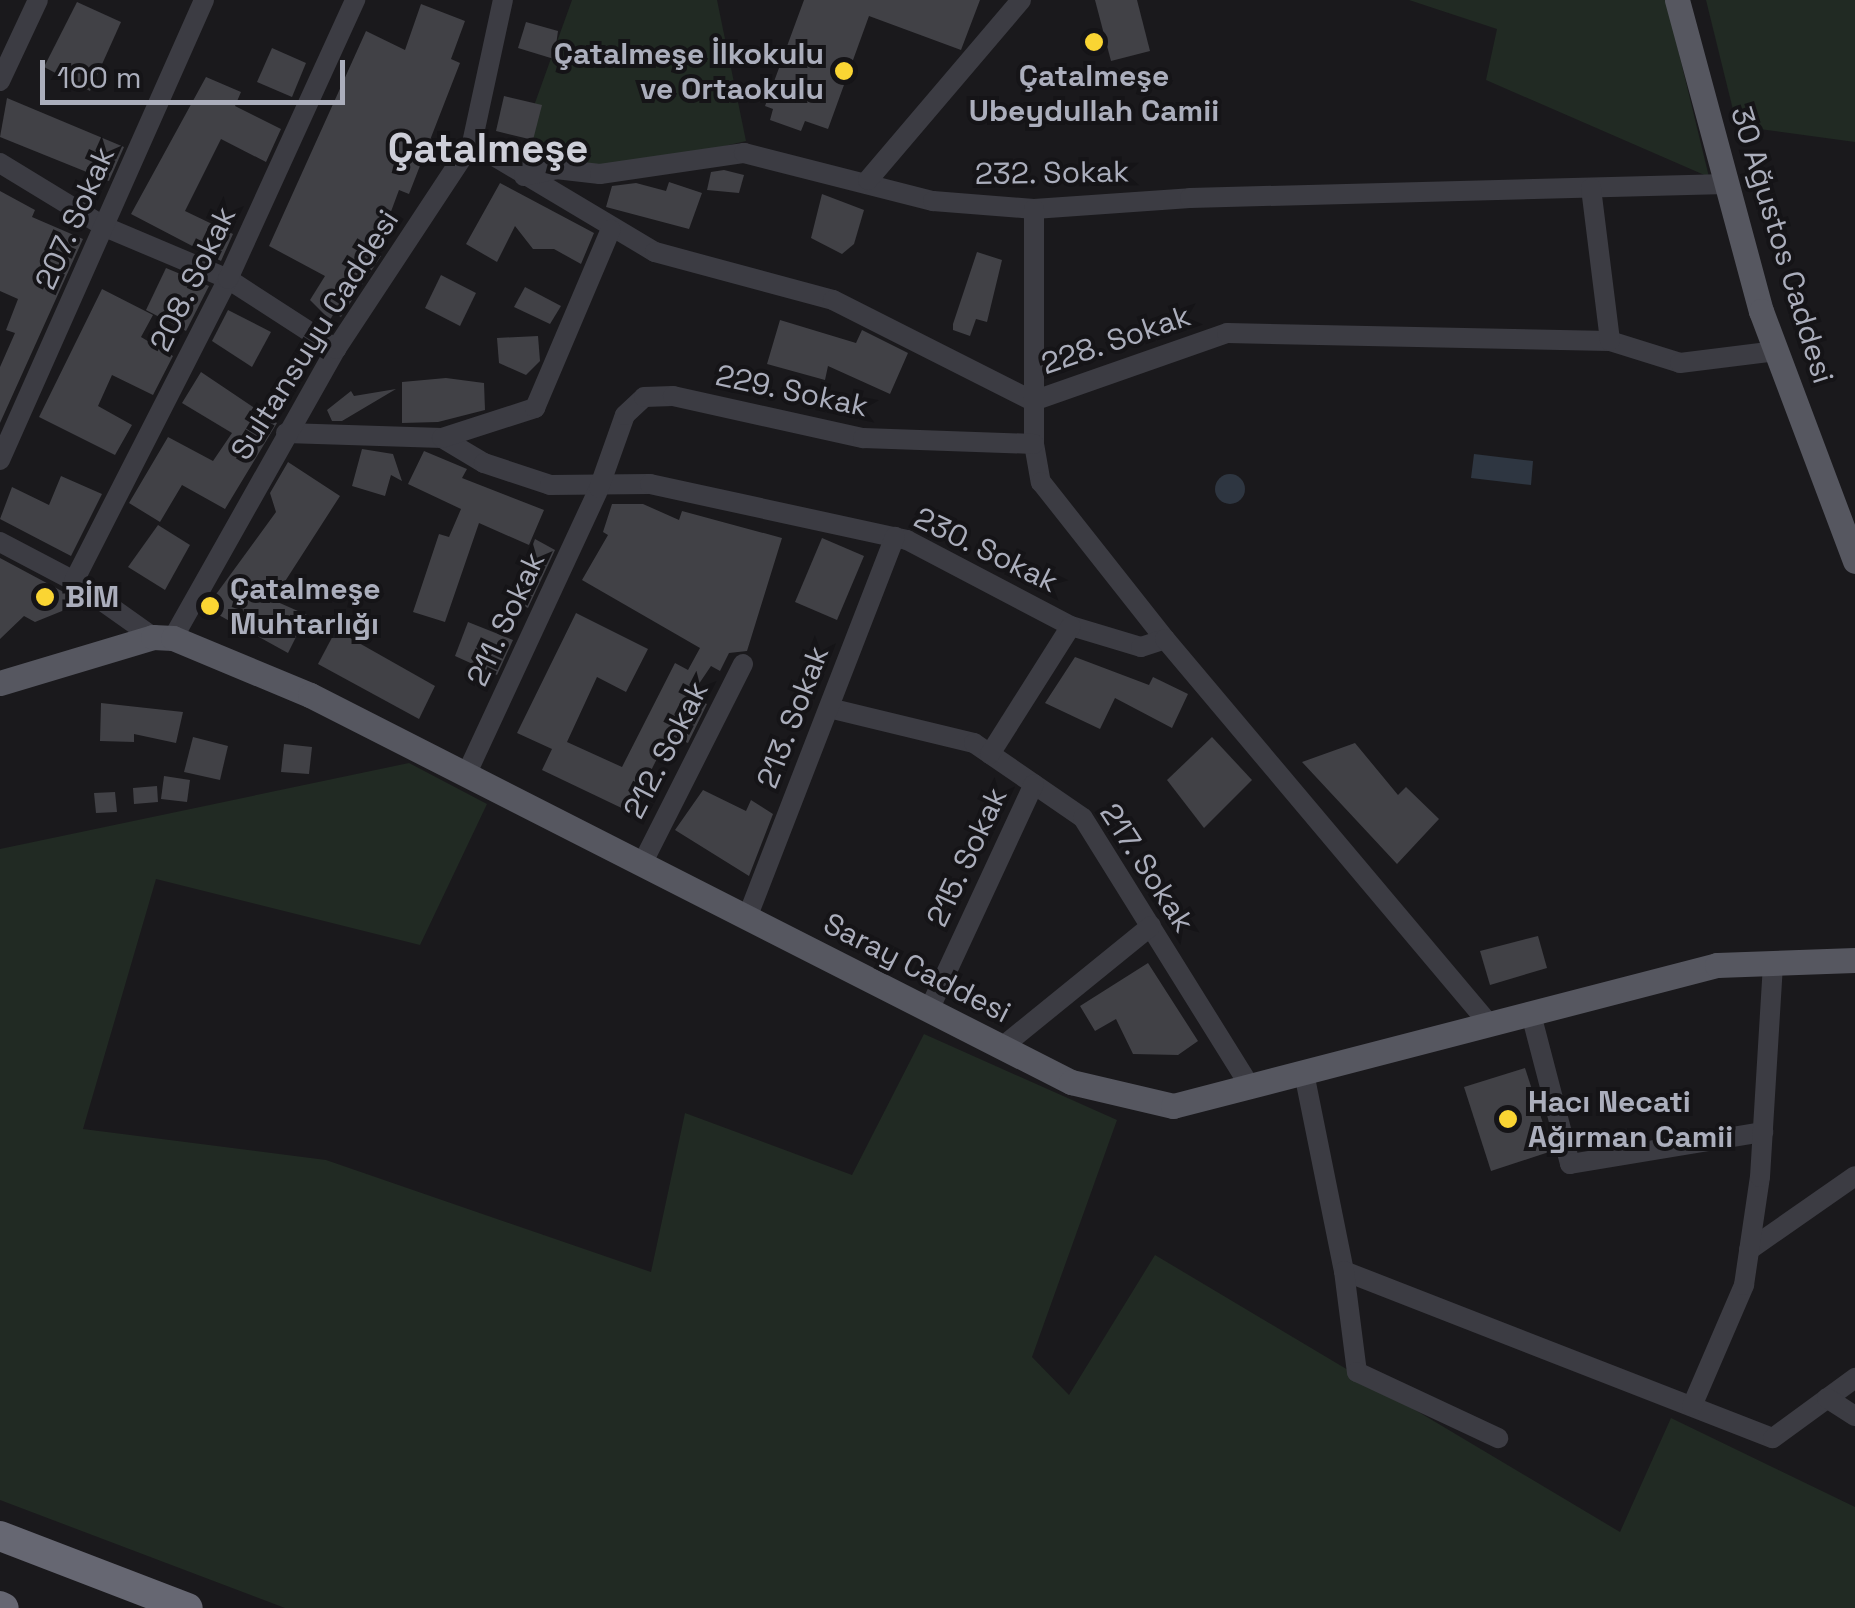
<!DOCTYPE html>
<meta charset="utf-8">
<style>
body{margin:0}
#map{position:relative;width:1855px;height:1608px;overflow:hidden;background:#1a191c;font-family:"Space Grotesk",sans-serif}
div>[style]{position:absolute}
[style*='--x']{left:calc(var(--x)*1px);top:calc(var(--y)*1px);width:calc(var(--w)*1px);rotate:calc(var(--a)*1deg)}
.green>*{inset:0;background:#212a23}
.water>*{inset:0;background:#2e3641}
.round{border-radius:50%}
.building>*{inset:0;background:#414146}
.minor>*{height:20px;margin:-10px;padding:0 10px;transform-origin:10px;border-radius:10px;background:#3c3c43}
.major>*{height:25px;margin:-12.5px;padding:0 12.5px;transform-origin:12.5px;border-radius:12.5px;background:#565760}
.highway>*{height:30px;margin:-15px;padding:0 15px;transform-origin:15px;border-radius:15px;background:#666772}
.dots>*{width:28px;height:28px;translate:-50% -50%;box-sizing:border-box;border:5px solid #151417;border-radius:50%}
span{translate:-50% -50%;white-space:nowrap;text-align:center;line-height:1.15;-webkit-text-stroke:8px #151417;paint-order:stroke}
.poi-label{font-size:30px;color:#abaebc;font-weight:700}
.right{translate:-100% -50%;text-align:right}
.left{translate:0 -50%;text-align:left}
.street-label{font-size:30px;color:#abaebc}
.district-label{font-size:40px;color:#cdced8;font-weight:700}
.scale{position:absolute;left:40px;top:60px;width:305px;height:45px;box-sizing:border-box;border:5px solid #abaebc;border-top:0;padding-left:12px;font-size:30px;line-height:35px;white-space:nowrap;color:#abaebc;-webkit-text-stroke:8px #151417;paint-order:stroke}
</style>
<div id="map">
<div class="green">
<div style="clip-path:polygon(572px 0,717px 0,746px 141px,601px 175px,525px 153px,531px 114px)"></div>
<div style="clip-path:polygon(1409px 0,1666px 0,1709px 177px,1486px 80px,1497px 29px)"></div>
<div style="clip-path:polygon(1706px 0,1855px 0,1855px 142px,1737px 126px)"></div>
<div style="clip-path:polygon(409px 763px,487px 804px,420px 945px,156px 879px,83px 1129px,326px 1160px,651px 1272px,685px 1113px,852px 1175px,924px 1034px,1117px 1120px,1032px 1357px,1069px 1395px,1155px 1255px,1620px 1532px,1671px 1418px,1855px 1507px,1855px 1608px,285px 1608px,0 1500px,0 849px)"></div>
</div>
<div class="water">
<div style="clip-path:polygon(1474px 454px,1533px 461px,1531px 485px,1471px 478px)"></div>
<div class="round" style="left:1215px;top:474px;width:30px;height:30px"></div>
</div>
<div class="building">
<div style="clip-path:polygon(804px 0,980px 0,961px 50px,869px 16px,828px 129px,805px 121px,801px 131px,770px 120px,773px 109px,765px 106px)"></div>
<div style="clip-path:polygon(1095px 0,1137px 0,1150px 51px,1111px 61px)"></div>
<div style="clip-path:polygon(77px 2px,121px 22px,90px 91px,44px 67px)"></div>
<div style="clip-path:polygon(421px 4px,465px 21px,451px 59px,460px 63px,409px 194px,399px 190px,376px 252px,381px 256px,341px 317px,334px 313px,330px 320px,310px 300px,325px 276px,269px 246px,366px 31px,405px 50px)"></div>
<div style="clip-path:polygon(526px 22px,558px 31px,554px 59px,518px 48px)"></div>
<div style="clip-path:polygon(272px 48px,306px 63px,292px 97px,257px 82px)"></div>
<div style="clip-path:polygon(206px 77px,241px 92px,235px 106px,281px 129px,266px 162px,221px 139px,185px 211px,233px 234px,221px 261px,131px 214px)"></div>
<div style="clip-path:polygon(504px 96px,542px 105px,533px 140px,496px 131px)"></div>
<div style="clip-path:polygon(7px 98px,124px 147px,109px 181px,0 137px)"></div>
<div style="clip-path:polygon(724px 170px,744px 175px,739px 193px,707px 190px,711px 172px)"></div>
<div style="clip-path:polygon(669px 182px,702px 193px,689px 229px,606px 207px,612px 186px,636px 183px,666px 191px)"></div>
<div style="clip-path:polygon(500px 183px,594px 233px,581px 264px,554px 249px,533px 249px,515px 226px,497px 262px,466px 244px)"></div>
<div style="clip-path:polygon(0 191px,35px 210px,32px 217px,83px 239px,0 423px,0 367px,15px 333px,6px 330px,18px 299px,0 291px)"></div>
<div style="clip-path:polygon(822px 194px,864px 210px,854px 244px,842px 254px,811px 238px)"></div>
<div style="clip-path:polygon(977px 252px,1002px 260px,987px 322px,976px 319px,970px 336px,953px 330px,953px 324px)"></div>
<div style="clip-path:polygon(166px 268px,209px 286px,186px 331px,146px 310px)"></div>
<div style="clip-path:polygon(441px 275px,476px 293px,460px 326px,425px 308px)"></div>
<div style="clip-path:polygon(525px 287px,561px 306px,550px 324px,514px 307px)"></div>
<div style="clip-path:polygon(102px 289px,153px 315px,141px 337px,173px 356px,153px 395px,112px 375px,98px 406px,132px 425px,115px 455px,39px 417px)"></div>
<div style="clip-path:polygon(228px 310px,271px 332px,252px 367px,212px 341px)"></div>
<div style="clip-path:polygon(780px 320px,856px 343px,862px 330px,908px 353px,890px 394px,828px 366px,825px 380px,767px 364px)"></div>
<div style="clip-path:polygon(538px 336px,540px 361px,526px 375px,499px 363px,497px 338px)"></div>
<div style="clip-path:polygon(201px 372px,277px 423px,225px 509px,182px 485px,160px 522px,129px 503px,168px 437px,213px 461px,232px 433px,182px 403px)"></div>
<div style="clip-path:polygon(446px 378px,484px 383px,485px 410px,438px 422px,402px 423px,402px 382px)"></div>
<div style="clip-path:polygon(396px 389px,342px 421px,332px 421px,327px 410px,351px 391px,354px 396px)"></div>
<div style="clip-path:polygon(362px 449px,393px 454px,402px 481px,391px 475px,385px 496px,352px 486px)"></div>
<div style="clip-path:polygon(424px 451px,467px 469px,462px 478px,544px 510px,529px 545px,479px 523px,445px 622px,413px 612px,439px 534px,449px 537px,461px 509px,408px 484px)"></div>
<div style="clip-path:polygon(288px 462px,340px 496px,273px 600px,307px 615px,288px 653px,206px 608px,276px 512px,270px 493px)"></div>
<div style="clip-path:polygon(61px 476px,102px 494px,71px 556px,0 519px,12px 487px,49px 505px)"></div>
<div style="clip-path:polygon(612px 504px,643px 504px,679px 520px,682px 511px,782px 538px,747px 651px,729px 653px,720px 671px,711px 666px,690px 697px,707px 704px,688px 743px,669px 735px,630px 812px,542px 770px,552px 749px,517px 733px,576px 613px,648px 649px,626px 692px,597px 677px,567px 742px,622px 767px,675px 663px,688px 670px,700px 648px,582px 580px,608px 535px,603px 532px)"></div>
<div style="clip-path:polygon(158px 525px,190px 545px,165px 590px,128px 567px)"></div>
<div style="clip-path:polygon(822px 538px,864px 556px,837px 620px,795px 602px)"></div>
<div style="clip-path:polygon(535px 539px,555px 550px,528px 608px,512px 600px)"></div>
<div style="clip-path:polygon(0 558px,71px 596px,67px 609px,35px 622px,24px 616px,0 639px)"></div>
<div style="clip-path:polygon(468px 622px,513px 640px,497px 675px,455px 656px)"></div>
<div style="clip-path:polygon(336px 630px,435px 686px,419px 719px,318px 664px)"></div>
<div style="clip-path:polygon(1075px 657px,1149px 685px,1153px 677px,1188px 694px,1172px 728px,1115px 698px,1100px 729px,1045px 703px)"></div>
<div style="clip-path:polygon(101px 703px,183px 712px,176px 743px,134px 734px,134px 742px,100px 741px)"></div>
<div style="clip-path:polygon(193px 737px,228px 746px,220px 780px,184px 772px)"></div>
<div style="clip-path:polygon(1212px 737px,1252px 780px,1204px 828px,1167px 780px)"></div>
<div style="clip-path:polygon(1355px 743px,1398px 795px,1406px 787px,1439px 819px,1397px 864px,1302px 762px)"></div>
<div style="clip-path:polygon(284px 744px,312px 747px,309px 774px,281px 772px)"></div>
<div style="clip-path:polygon(164px 776px,190px 780px,187px 802px,161px 799px)"></div>
<div style="clip-path:polygon(157px 786px,158px 802px,134px 804px,133px 788px)"></div>
<div style="clip-path:polygon(703px 790px,746px 811px,751px 800px,773px 814px,749px 876px,675px 830px)"></div>
<div style="clip-path:polygon(115px 792px,117px 812px,96px 813px,94px 793px)"></div>
<div style="clip-path:polygon(1538px 936px,1547px 968px,1490px 985px,1480px 951px)"></div>
<div style="clip-path:polygon(1148px 963px,1198px 1041px,1178px 1055px,1133px 1054px,1116px 1019px,1095px 1031px,1080px 1006px)"></div>
<div style="clip-path:polygon(1525px 1068px,1552px 1151px,1491px 1171px,1464px 1087px)"></div>
</div>
<div class="minor">
<div style="--x:0;--y:81;--w:89;--a:-64.9"></div>
<div style="--x:472;--y:143;--w:213;--a:30.8"></div>
<div style="--x:655;--y:252;--w:184;--a:15.1"></div>
<div style="--x:833;--y:300;--w:224;--a:26.8"></div>
<div style="--x:1033;--y:401;--w:206;--a:-19.3"></div>
<div style="--x:1227;--y:333;--w:383;--a:1.2"></div>
<div style="--x:1610;--y:341;--w:73;--a:17.4"></div>
<div style="--x:1680;--y:363;--w:97;--a:-7.1"></div>
<div style="--x:0;--y:163;--w:123;--a:31.4"></div>
<div style="--x:105;--y:227;--w:134;--a:22.9"></div>
<div style="--x:228;--y:279;--w:129;--a:32.9"></div>
<div style="--x:524;--y:176;--w:33;--a:-12"></div>
<div style="--x:556;--y:169;--w:44;--a:6.5"></div>
<div style="--x:600;--y:174;--w:146;--a:-8.3"></div>
<div style="--x:744;--y:153;--w:195;--a:14.3"></div>
<div style="--x:933;--y:201;--w:101;--a:4.5"></div>
<div style="--x:1034;--y:209;--w:156;--a:-4"></div>
<div style="--x:1190;--y:198;--w:537;--a:-1.49"></div>
<div style="--x:868;--y:180;--w:236;--a:-49.6"></div>
<div style="--x:1591;--y:188;--w:154;--a:82.9"></div>
<div style="--x:1034;--y:209;--w:235;--a:90"></div>
<div style="--x:1034;--y:444;--w:39;--a:80"></div>
<div style="--x:1041;--y:482;--w:200;--a:51.7"></div>
<div style="--x:286;--y:433;--w:156;--a:1.8"></div>
<div style="--x:442;--y:438;--w:49;--a:30.8"></div>
<div style="--x:484;--y:463;--w:70;--a:18.4"></div>
<div style="--x:550;--y:485;--w:100;--a:-0.6"></div>
<div style="--x:650;--y:484;--w:263;--a:12.3"></div>
<div style="--x:907;--y:540;--w:185;--a:27.7"></div>
<div style="--x:1071;--y:626;--w:73;--a:16.7"></div>
<div style="--x:1141;--y:647;--w:25;--a:-18"></div>
<div style="--x:1165;--y:639;--w:505;--a:49.9"></div>
<div style="--x:442;--y:438;--w:98;--a:-17.9"></div>
<div style="--x:535;--y:408;--w:194;--a:-67"></div>
<div style="--x:0;--y:460;--w:503;--a:-66.08"></div>
<div style="--x:0;--y:542;--w:84;--a:27.8"></div>
<div style="--x:74;--y:581;--w:97;--a:35.3"></div>
<div style="--x:74;--y:581;--w:339;--a:-63"></div>
<div style="--x:228;--y:279;--w:307;--a:-65.5"></div>
<div style="--x:173;--y:638;--w:332;--a:-60.6"></div>
<div style="--x:336;--y:349;--w:247;--a:-56.6"></div>
<div style="--x:472;--y:143;--w:146;--a:-77.8"></div>
<div style="--x:829;--y:708;--w:149;--a:13.6"></div>
<div style="--x:974;--y:743;--w:132;--a:34.5"></div>
<div style="--x:1083;--y:818;--w:316;--a:58.1"></div>
<div style="--x:990;--y:754;--w:151;--a:-57.7"></div>
<div style="--x:466;--y:775;--w:316;--a:-65.1"></div>
<div style="--x:599;--y:488;--w:77;--a:-70.4"></div>
<div style="--x:625;--y:415;--w:26;--a:-43"></div>
<div style="--x:644;--y:397;--w:29;--a:-2"></div>
<div style="--x:673;--y:396;--w:195;--a:12.5"></div>
<div style="--x:863;--y:438;--w:171;--a:2"></div>
<div style="--x:642;--y:864;--w:224;--a:-63.2"></div>
<div style="--x:747;--y:918;--w:409;--a:-68.8"></div>
<div style="--x:929;--y:1010;--w:249;--a:-65.1"></div>
<div style="--x:1531;--y:1014;--w:155;--a:75.4"></div>
<div style="--x:1570;--y:1164;--w:196;--a:-9.4"></div>
<div style="--x:1002;--y:1047;--w:192;--a:-39.1"></div>
<div style="--x:1304;--y:1073;--w:202;--a:78.6"></div>
<div style="--x:1344;--y:1271;--w:460;--a:21.3"></div>
<div style="--x:1773;--y:1438;--w:102;--a:-36.2"></div>
<div style="--x:1749;--y:1250;--w:129;--a:-34.9"></div>
<div style="--x:1344;--y:1271;--w:102;--a:82.7"></div>
<div style="--x:1357;--y:1372;--w:156;--a:25.1"></div>
<div style="--x:1827;--y:1398;--w:33;--a:33"></div>
<div style="--x:1692;--y:1406;--w:132;--a:-66.7"></div>
<div style="--x:1744;--y:1285;--w:109;--a:-81.6"></div>
<div style="--x:1760;--y:1177;--w:214;--a:-86.5"></div>
</div>
<div class="major">
<div style="--x:1677;--y:0;--w:322;--a:74.9"></div>
<div style="--x:1761;--y:311;--w:267;--a:69.4"></div>
<div style="--x:0;--y:683;--w:160;--a:-16.7"></div>
<div style="--x:153;--y:637;--w:20;--a:3"></div>
<div style="--x:173;--y:638;--w:148;--a:22.6"></div>
<div style="--x:310;--y:695;--w:854;--a:26.96"></div>
<div style="--x:1071;--y:1082;--w:105;--a:13.2"></div>
<div style="--x:1173;--y:1106;--w:562;--a:-14.53"></div>
<div style="--x:1717;--y:965;--w:138;--a:-2.1"></div>
</div>
<div class="highway">
<div style="--x:0;--y:1536;--w:201;--a:21"></div>
<div style="--x:0;--y:1606;--w:4;--a:27"></div>
</div>
<div class="dots">
<div style="left:1094px;top:42px;background:#fad533"></div>
<div style="left:844px;top:71px;background:#fad533"></div>
<div style="left:45px;top:597px;background:#fad533"></div>
<div style="left:210px;top:606px;background:#fad533"></div>
<div style="left:1508px;top:1119px;background:#fad533"></div>
</div>
<div class="poi-label">
<span class="right" style="left:824px;top:71px">Çatalmeşe İlkokulu<br>ve Ortaokulu</span>
<span style="left:1094px;top:93px">Çatalmeşe<br>Ubeydullah Camii</span>
<span class="left" style="left:230px;top:606px">Çatalmeşe<br>Muhtarlığı</span>
<span class="left" style="left:65px;top:597px">BİM</span>
<span class="left" style="left:1528px;top:1119px">Hacı Necati<br>Ağırman Camii</span>
</div>
<div class="street-label">
<span style="left:1052px;top:173px;rotate:-1deg">232. Sokak</span>
<span style="left:75px;top:218px;rotate:-66deg">207. Sokak</span>
<span style="left:1782px;top:245px;rotate:73deg">30 Ağustos Caddesi</span>
<span style="left:193px;top:279px;rotate:-64deg">208. Sokak</span>
<span style="left:315px;top:335px;rotate:-58deg">Sultansuyu Caddesi</span>
<span style="left:1116px;top:340px;rotate:-19deg">228. Sokak</span>
<span style="left:792px;top:391px;rotate:12deg">229. Sokak</span>
<span style="left:986px;top:550px;rotate:26deg">230. Sokak</span>
<span style="left:506px;top:619px;rotate:-65deg">211. Sokak</span>
<span style="left:793px;top:717px;rotate:-69deg">213. Sokak</span>
<span style="left:666px;top:750px;rotate:-63deg">212. Sokak</span>
<span style="left:967px;top:857px;rotate:-65deg">215. Sokak</span>
<span style="left:1147px;top:868px;rotate:57deg">217. Sokak</span>
<span style="left:917px;top:968px;rotate:27deg">Saray Caddesi</span>
</div>
<div class="district-label">
<span style="left:488px;top:149px">Çatalmeşe</span>
</div>
<div class="scale">100 m</div>
</div>
